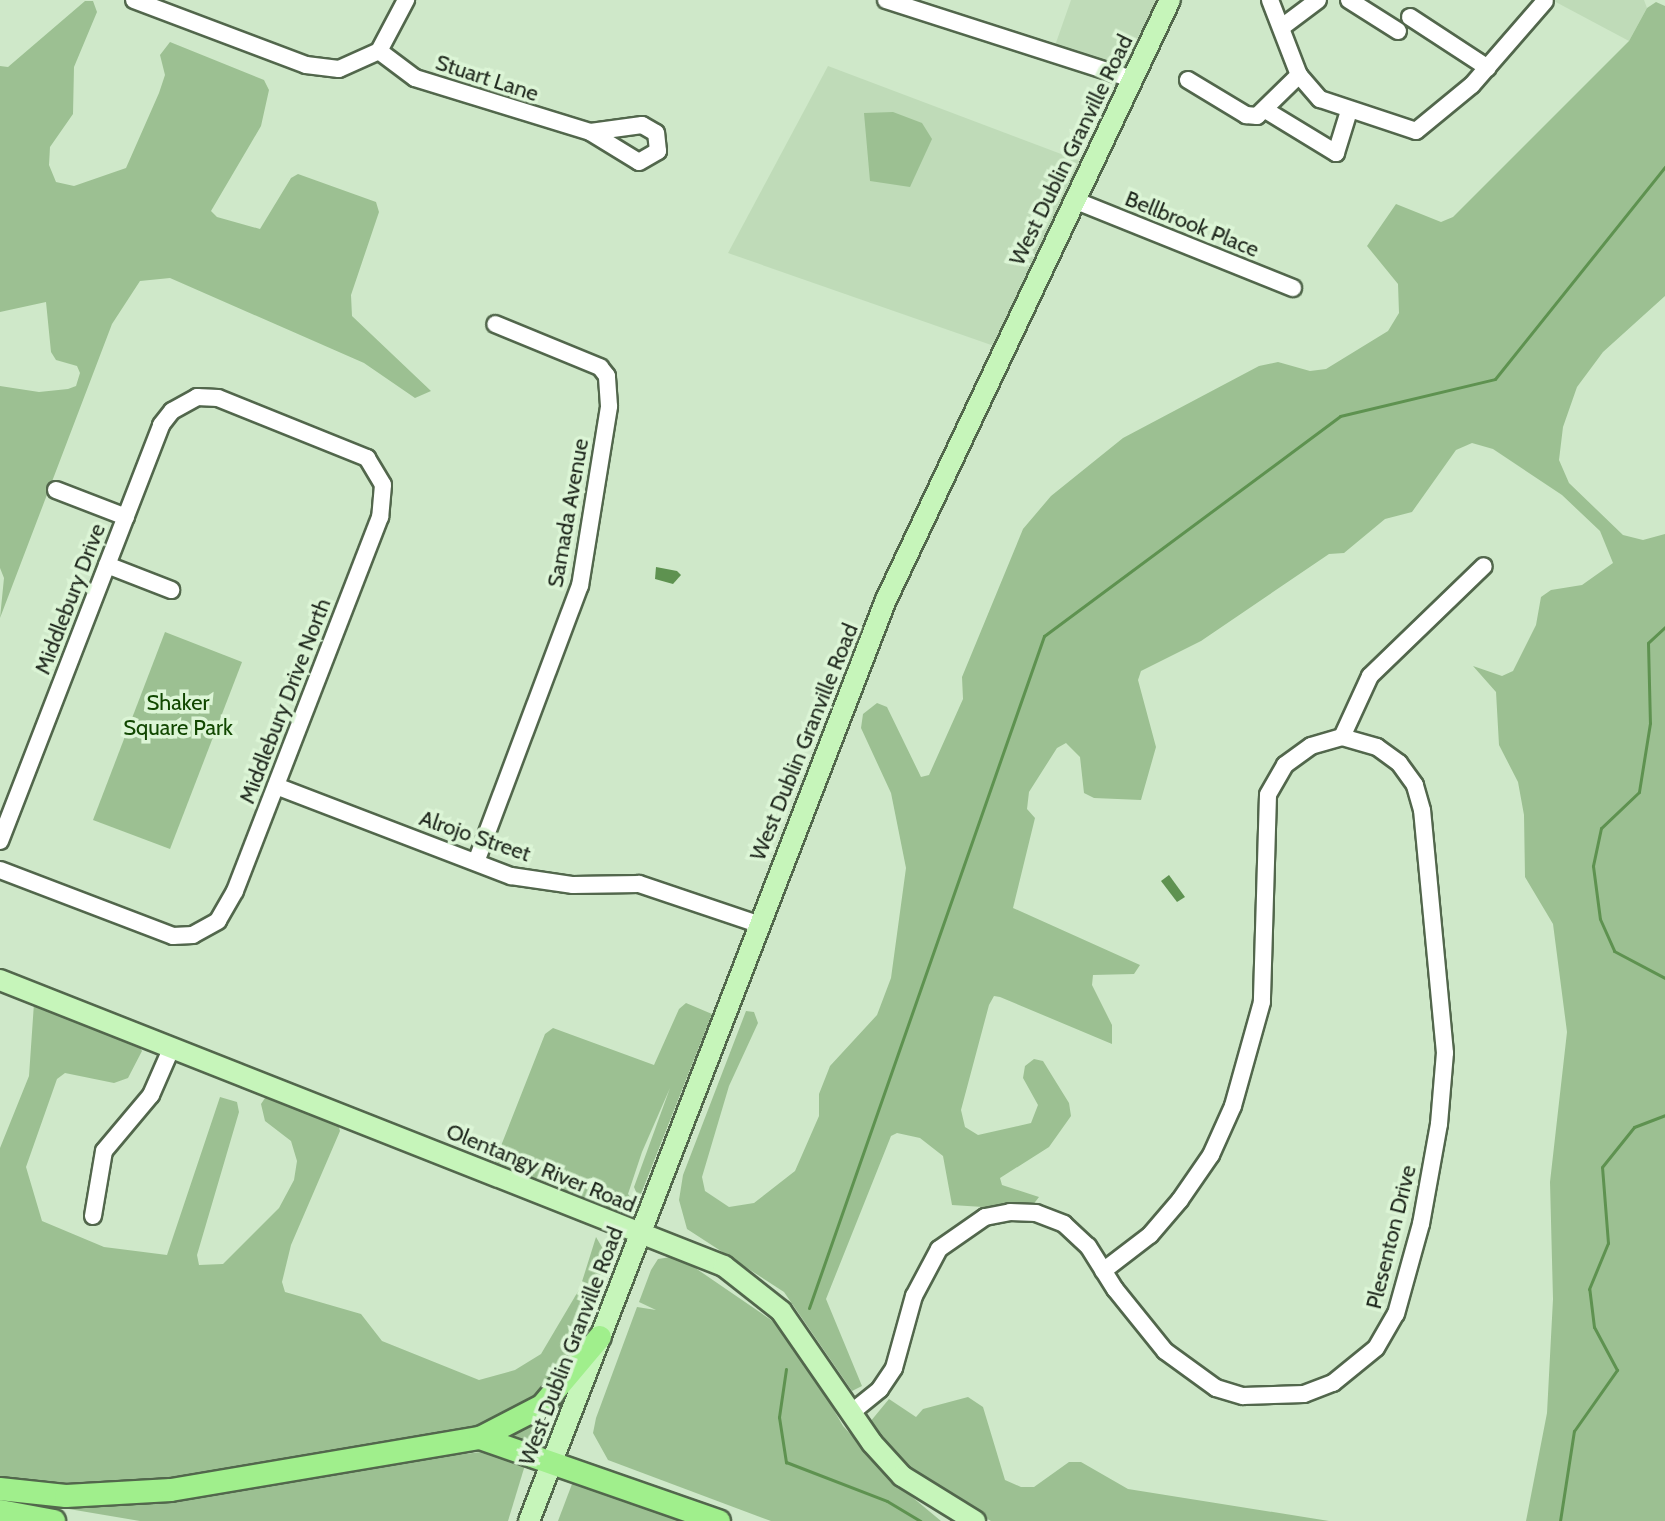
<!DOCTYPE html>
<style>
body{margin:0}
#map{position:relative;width:1665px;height:1521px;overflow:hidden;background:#cfe8c9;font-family:Cabin,sans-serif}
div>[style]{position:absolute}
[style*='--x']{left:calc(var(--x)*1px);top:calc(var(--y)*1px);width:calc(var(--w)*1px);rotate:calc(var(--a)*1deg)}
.built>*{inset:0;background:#bfdbb8}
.green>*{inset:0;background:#9cc092}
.water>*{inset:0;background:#5e9250}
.stream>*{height:3px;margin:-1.5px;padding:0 1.5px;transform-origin:1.5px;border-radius:1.5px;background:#5e9250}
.roads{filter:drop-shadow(2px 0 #52674c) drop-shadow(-2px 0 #52674c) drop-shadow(0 2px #52674c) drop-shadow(0 -2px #52674c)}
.minor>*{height:16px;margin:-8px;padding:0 8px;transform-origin:8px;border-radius:8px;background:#fff}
.major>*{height:20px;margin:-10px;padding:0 10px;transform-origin:10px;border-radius:10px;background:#c6f5ba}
.highway>*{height:22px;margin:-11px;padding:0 11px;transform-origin:11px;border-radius:11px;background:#a0ef8c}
span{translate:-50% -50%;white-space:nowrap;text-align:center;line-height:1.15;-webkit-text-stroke:7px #dcf5d6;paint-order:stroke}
.street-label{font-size:22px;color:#20291e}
.park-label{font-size:22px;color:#114700}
</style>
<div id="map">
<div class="built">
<div style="clip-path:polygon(1071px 0,1163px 0,1120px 76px,1051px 57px)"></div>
<div style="clip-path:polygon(1552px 0,1644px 0,1647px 8px,1629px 41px)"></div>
<div style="clip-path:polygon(828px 66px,1085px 163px,997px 347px,728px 253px)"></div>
</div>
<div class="green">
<div style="clip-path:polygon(85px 1px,93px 1px,97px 12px,74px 67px,73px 114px,50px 147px,49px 165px,56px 182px,74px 186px,126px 168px,159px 93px,165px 75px,160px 55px,170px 42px,264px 80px,269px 90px,261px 126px,211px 211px,217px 217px,260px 229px,291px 178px,298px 174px,376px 202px,379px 212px,351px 295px,352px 316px,431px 391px,415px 398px,364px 363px,170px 278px,140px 281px,112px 324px,0 618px,4px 578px,0 568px,0 386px,39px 392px,68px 389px,76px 386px,80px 373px,77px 366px,56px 360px,51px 352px,46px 302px,0 312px,0 66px,8px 67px)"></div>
<div style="clip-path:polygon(1656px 2px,1665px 6px,1665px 296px,1603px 352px,1577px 387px,1563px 427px,1559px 460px,1569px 483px,1623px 535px,1643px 540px,1665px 534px,1665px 1521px,1526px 1521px,1547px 1413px,1553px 1299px,1550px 1182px,1567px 1032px,1553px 924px,1525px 877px,1524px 815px,1518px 782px,1499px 745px,1496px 692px,1473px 666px,1502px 676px,1513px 671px,1536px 625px,1541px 597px,1551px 590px,1582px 585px,1613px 563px,1600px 531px,1562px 495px,1493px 449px,1472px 443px,1456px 450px,1412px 512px,1385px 519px,1344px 553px,1329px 554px,1201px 641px,1141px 671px,1138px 680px,1156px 747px,1141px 800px,1094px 798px,1084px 793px,1080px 757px,1066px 743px,1057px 748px,1029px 792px,1027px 809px,1035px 818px,1013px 908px,1140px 965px,1134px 974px,1093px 975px,1092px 985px,1112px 1025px,1112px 1044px,1000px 997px,994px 996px,989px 1005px,961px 1110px,965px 1127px,978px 1135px,1031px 1123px,1038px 1105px,1023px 1078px,1025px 1066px,1034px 1059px,1043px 1061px,1069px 1103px,1071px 1116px,1049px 1147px,1000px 1178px,1002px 1185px,1039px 1197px,1029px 1210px,952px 1205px,943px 1156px,920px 1138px,897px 1133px,891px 1136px,826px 1299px,862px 1386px,852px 1391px,784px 1292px,687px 1229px,679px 1200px,683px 1175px,746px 1011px,754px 1012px,758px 1023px,729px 1086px,702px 1177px,705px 1191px,729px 1207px,754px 1203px,795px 1171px,819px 1116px,819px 1094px,830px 1066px,877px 1015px,891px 978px,906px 868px,891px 793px,861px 728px,863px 714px,877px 703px,887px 707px,921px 777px,929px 775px,963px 699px,962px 677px,1023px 529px,1051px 496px,1123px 438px,1259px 366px,1278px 362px,1310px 371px,1326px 369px,1388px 331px,1399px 313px,1398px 284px,1367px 246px,1396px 204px,1441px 222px,1453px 217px,1629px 41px,1647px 8px)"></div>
<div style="clip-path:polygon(893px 112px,922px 123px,932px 139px,910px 187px,870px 181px,864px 113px)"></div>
<div style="clip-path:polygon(165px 632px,242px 662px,170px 849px,93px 820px)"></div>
<div style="clip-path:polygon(34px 1003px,135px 1039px,142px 1051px,128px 1078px,114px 1083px,65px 1073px,57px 1079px,26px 1167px,42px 1221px,104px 1247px,167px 1255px,220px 1097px,237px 1102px,239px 1112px,197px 1255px,199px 1265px,223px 1264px,279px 1208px,294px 1180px,297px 1161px,291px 1141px,265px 1121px,261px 1104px,267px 1095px,338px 1124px,340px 1131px,291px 1245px,282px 1282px,285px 1292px,361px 1314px,382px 1341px,479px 1380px,515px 1370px,541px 1354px,580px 1288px,596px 1237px,606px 1254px,604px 1265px,565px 1372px,544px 1397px,488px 1426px,240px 1473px,101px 1489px,0 1482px,0 1148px,29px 1076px)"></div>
<div style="clip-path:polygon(686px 1003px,712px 1014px,639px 1199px,634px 1187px,670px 1088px,642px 1152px,628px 1194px,637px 1205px,620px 1212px,606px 1209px,498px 1168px,495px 1161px,545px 1034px,553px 1028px,654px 1065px,679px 1009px)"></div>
<div style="clip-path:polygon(671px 1257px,688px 1263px,780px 1326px,799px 1349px,843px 1426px,894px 1482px,941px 1521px,771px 1521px,608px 1460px,593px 1433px,596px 1418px,637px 1307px,656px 1310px,639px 1302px,651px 1270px,658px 1259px)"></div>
<div style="clip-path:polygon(968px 1397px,983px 1407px,1005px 1480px,1021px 1487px,1034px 1487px,1069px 1462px,1081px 1462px,1128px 1489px,1329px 1521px,991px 1521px,922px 1483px,875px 1434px,870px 1422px,889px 1399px,916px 1417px,923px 1409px)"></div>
<div style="clip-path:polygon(551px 1410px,538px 1446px,509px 1436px,508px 1432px)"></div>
<div style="clip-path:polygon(481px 1452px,525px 1465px,508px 1521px,140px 1521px,63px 1508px,64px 1502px)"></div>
<div style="clip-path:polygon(579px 1480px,693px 1521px,558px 1521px,572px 1484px)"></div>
</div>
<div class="water">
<div style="clip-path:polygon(656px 567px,677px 571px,681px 575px,673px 584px,655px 579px)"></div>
<div style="clip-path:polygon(1169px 875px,1185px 897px,1177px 902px,1161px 881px)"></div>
</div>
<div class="stream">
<div style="--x:1665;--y:627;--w:23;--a:137"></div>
<div style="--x:1648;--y:643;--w:80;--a:88.6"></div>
<div style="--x:1650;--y:723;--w:70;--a:99.1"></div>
<div style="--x:1639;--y:792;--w:52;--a:136.5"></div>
<div style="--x:1601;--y:828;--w:39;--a:102"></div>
<div style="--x:1593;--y:866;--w:53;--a:82.5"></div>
<div style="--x:1600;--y:919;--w:35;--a:66"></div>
<div style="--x:1614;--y:951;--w:58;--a:27.9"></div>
<div style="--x:809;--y:1308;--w:712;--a:-70.73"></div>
<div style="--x:1044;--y:636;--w:369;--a:-36.6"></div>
<div style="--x:1340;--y:416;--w:159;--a:-13.4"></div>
<div style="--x:1495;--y:379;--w:272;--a:-51.3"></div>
<div style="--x:786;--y:1369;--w:49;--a:98.3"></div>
<div style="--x:779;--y:1417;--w:46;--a:81.2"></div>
<div style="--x:786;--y:1462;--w:108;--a:21.1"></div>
<div style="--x:887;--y:1501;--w:39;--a:31"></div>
<div style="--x:1560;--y:1521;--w:91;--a:-81.2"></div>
<div style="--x:1574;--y:1431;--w:75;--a:-54.8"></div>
<div style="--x:1617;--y:1370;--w:49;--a:-118.1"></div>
<div style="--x:1594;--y:1327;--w:38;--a:-97"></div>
<div style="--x:1589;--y:1289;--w:50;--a:-67.6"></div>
<div style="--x:1608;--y:1243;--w:76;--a:-94.5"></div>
<div style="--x:1602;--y:1167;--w:51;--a:-51.3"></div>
<div style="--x:1634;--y:1127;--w:33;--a:-21"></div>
</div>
<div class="roads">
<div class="minor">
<div style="--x:134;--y:0;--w:184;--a:20.7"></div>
<div style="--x:306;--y:65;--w:33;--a:7"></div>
<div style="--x:339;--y:69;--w:44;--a:-24.2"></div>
<div style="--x:379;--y:51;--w:58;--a:-62.1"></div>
<div style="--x:886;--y:0;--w:258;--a:17.8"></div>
<div style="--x:1270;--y:0;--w:80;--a:68.9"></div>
<div style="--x:1299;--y:75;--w:32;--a:49"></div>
<div style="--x:1320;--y:99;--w:101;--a:18.4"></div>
<div style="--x:1416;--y:131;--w:72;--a:-39.4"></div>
<div style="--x:1472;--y:85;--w:111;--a:-49"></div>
<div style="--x:1349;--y:0;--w:58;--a:32.3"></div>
<div style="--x:1410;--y:17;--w:93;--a:33.2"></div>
<div style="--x:1282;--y:27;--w:45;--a:-36.9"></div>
<div style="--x:379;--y:51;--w:45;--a:36.9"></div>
<div style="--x:415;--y:78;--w:183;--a:17.1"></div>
<div style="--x:590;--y:132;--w:57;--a:31.5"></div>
<div style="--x:639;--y:162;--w:22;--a:-30"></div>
<div style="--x:658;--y:151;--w:18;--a:-96"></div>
<div style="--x:656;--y:133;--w:16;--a:-150"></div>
<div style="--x:642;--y:125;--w:52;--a:172.3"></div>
<div style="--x:1188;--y:80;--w:68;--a:31.1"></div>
<div style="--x:1246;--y:115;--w:11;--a:5"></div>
<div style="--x:1257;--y:116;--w:59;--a:-44.3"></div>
<div style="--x:1267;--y:111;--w:81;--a:31.3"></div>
<div style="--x:1336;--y:153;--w:44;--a:-72.8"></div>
<div style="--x:1074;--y:200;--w:236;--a:21.9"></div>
<div style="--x:56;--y:490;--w:75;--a:21.1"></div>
<div style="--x:107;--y:565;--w:69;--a:21.3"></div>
<div style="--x:1342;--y:737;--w:67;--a:-65.3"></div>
<div style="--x:1370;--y:676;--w:158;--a:-44"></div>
<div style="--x:276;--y:786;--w:252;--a:21"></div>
<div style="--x:511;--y:876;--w:63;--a:8.3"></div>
<div style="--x:573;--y:885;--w:66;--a:-0.9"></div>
<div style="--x:639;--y:884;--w:126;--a:18.6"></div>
<div style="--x:0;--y:841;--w:446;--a:-68.8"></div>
<div style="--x:161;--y:425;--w:18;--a:-52"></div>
<div style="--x:172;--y:411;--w:29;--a:-29"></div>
<div style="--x:197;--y:397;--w:21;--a:3"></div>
<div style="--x:218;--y:398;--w:161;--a:21.9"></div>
<div style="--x:367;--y:458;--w:31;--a:59"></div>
<div style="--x:383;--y:485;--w:32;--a:95"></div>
<div style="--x:380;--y:517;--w:401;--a:111.2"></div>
<div style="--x:235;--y:891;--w:34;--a:120"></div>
<div style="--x:218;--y:921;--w:29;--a:151"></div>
<div style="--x:193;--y:935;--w:20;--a:177"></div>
<div style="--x:173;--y:936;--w:185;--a:-159.1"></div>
<div style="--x:476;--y:862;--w:295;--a:-69.4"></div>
<div style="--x:580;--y:586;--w:182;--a:-80.8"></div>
<div style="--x:609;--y:406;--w:30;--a:-94"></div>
<div style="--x:607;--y:376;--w:11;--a:-128"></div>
<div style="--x:600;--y:367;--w:113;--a:-157.7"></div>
<div style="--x:93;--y:1216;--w:66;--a:-80.4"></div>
<div style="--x:104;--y:1151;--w:73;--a:-50"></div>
<div style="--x:151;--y:1095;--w:52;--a:-66.4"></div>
<div style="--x:852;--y:1412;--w:36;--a:-39"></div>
<div style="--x:880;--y:1389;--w:25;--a:-56"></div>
<div style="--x:894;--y:1368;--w:75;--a:-74.5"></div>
<div style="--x:914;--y:1296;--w:53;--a:-62"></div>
<div style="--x:939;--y:1249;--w:56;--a:-34.8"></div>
<div style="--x:985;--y:1217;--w:25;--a:-11"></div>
<div style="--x:1010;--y:1212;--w:26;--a:2"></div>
<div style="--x:1036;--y:1213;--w:30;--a:21"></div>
<div style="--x:1064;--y:1224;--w:33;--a:43"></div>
<div style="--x:1088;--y:1246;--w:51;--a:57.9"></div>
<div style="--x:1115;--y:1289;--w:80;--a:51.1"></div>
<div style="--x:1165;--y:1351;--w:63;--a:36"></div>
<div style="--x:1216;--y:1388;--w:28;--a:17"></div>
<div style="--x:1243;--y:1396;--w:61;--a:-1.9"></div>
<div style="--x:1304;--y:1394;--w:31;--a:-21"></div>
<div style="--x:1333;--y:1383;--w:55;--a:-39.1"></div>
<div style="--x:1376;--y:1348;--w:39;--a:-60"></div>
<div style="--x:1396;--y:1314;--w:93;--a:-74.5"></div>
<div style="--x:1421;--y:1224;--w:102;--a:-79.8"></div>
<div style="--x:1439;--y:1124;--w:71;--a:-85.2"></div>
<div style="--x:1445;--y:1053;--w:244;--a:-95.4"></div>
<div style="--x:1422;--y:810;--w:26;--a:-106"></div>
<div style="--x:1415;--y:785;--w:27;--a:-126"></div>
<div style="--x:1399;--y:763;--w:27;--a:-144"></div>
<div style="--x:1377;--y:747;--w:36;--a:-164"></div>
<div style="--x:1342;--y:737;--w:32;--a:164"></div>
<div style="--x:1311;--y:746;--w:32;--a:144"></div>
<div style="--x:1285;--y:765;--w:34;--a:120"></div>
<div style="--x:1268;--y:795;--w:207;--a:91.7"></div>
<div style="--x:1262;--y:1002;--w:108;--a:105.6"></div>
<div style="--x:1233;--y:1106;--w:54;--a:114.2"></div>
<div style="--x:1211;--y:1155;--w:55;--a:124.6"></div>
<div style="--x:1180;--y:1200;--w:46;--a:130.6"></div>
<div style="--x:1150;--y:1235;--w:59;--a:142.5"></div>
</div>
<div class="major">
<div style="--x:0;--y:980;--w:778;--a:21.56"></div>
<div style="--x:724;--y:1266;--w:73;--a:38.3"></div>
<div style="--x:781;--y:1311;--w:160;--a:55.4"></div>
<div style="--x:872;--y:1443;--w:45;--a:47.7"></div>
<div style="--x:902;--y:1476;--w:86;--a:31.7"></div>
<div style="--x:529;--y:1521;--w:986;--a:-68.82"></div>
<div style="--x:885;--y:602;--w:666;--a:-64.67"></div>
</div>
<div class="highway">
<div style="--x:480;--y:1438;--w:253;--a:19.2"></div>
<div style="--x:0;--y:1489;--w:66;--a:6.1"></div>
<div style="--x:66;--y:1496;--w:105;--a:-3.3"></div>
<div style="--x:171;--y:1490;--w:313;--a:-9.6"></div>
<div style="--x:480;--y:1438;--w:70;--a:-27.3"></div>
<div style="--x:542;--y:1406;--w:90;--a:-50"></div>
<div style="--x:0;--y:1511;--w:55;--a:10.5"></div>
</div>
</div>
<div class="street-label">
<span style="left:487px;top:78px;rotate:18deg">Stuart Lane</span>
<span style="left:1071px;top:150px;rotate:-64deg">West Dublin Granville Road</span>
<span style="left:1192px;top:224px;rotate:22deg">Bellbrook Place</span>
<span style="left:568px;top:513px;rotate:-80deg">Samada Avenue</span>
<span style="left:70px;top:599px;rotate:-69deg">Middlebury Drive</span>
<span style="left:285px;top:701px;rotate:-69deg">Middlebury Drive North</span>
<span style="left:804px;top:742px;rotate:-68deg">West Dublin Granville Road</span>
<span style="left:475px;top:836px;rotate:19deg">Alrojo Street</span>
<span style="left:541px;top:1168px;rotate:22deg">Olentangy River Road</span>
<span style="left:1391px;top:1237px;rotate:-76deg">Plesenton Drive</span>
<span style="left:571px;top:1346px;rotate:-69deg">West Dublin Granville Road</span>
</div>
<div class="park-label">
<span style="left:178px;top:715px">Shaker<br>Square Park</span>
</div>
</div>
